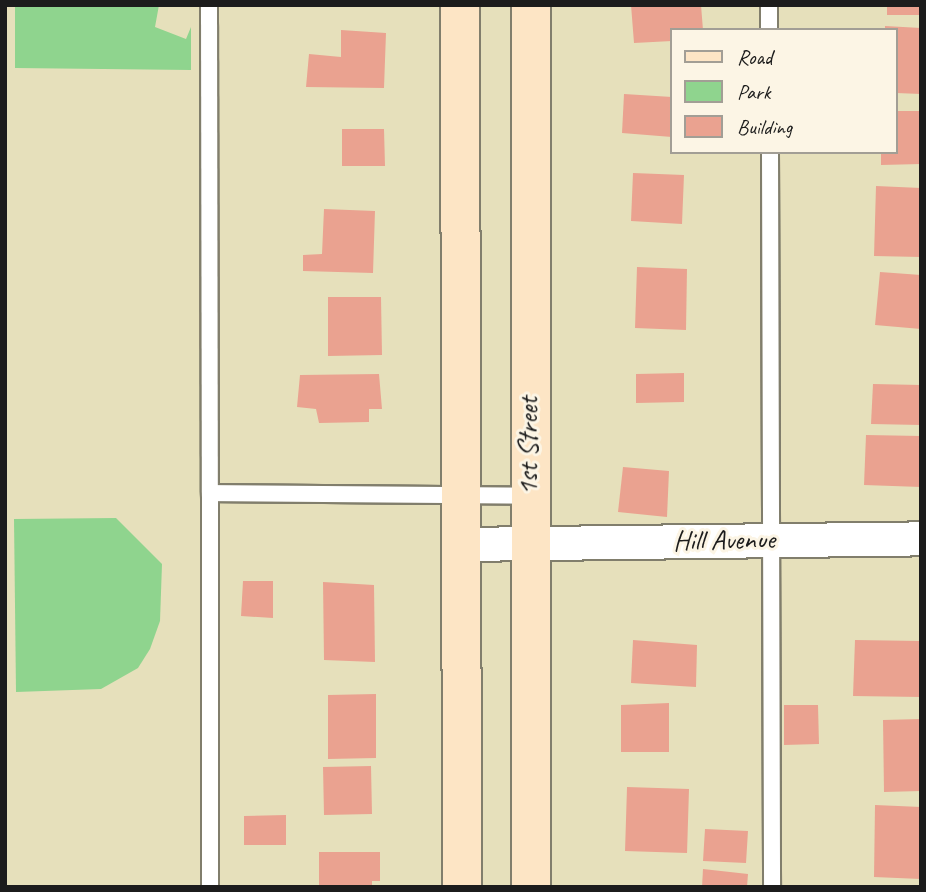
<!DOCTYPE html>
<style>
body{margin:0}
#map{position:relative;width:926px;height:892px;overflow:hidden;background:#e6e0bb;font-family:Caveat,sans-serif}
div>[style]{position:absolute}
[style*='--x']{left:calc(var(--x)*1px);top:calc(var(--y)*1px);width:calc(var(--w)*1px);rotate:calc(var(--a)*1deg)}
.green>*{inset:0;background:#8fd48e}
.building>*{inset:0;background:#eaa290}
.roads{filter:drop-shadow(2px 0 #817e6c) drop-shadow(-2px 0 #817e6c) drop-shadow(0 2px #817e6c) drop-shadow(0 -2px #817e6c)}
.service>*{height:16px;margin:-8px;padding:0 8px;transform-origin:8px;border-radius:8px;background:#fff}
.minor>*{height:33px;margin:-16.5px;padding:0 16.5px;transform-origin:16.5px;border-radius:16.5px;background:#fff}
.secondary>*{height:38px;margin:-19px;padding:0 19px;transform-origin:19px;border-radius:19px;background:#fde5c5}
span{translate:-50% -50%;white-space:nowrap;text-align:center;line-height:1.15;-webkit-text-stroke:6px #fcf5e5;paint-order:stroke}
.street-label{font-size:28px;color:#1c1c1c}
.frame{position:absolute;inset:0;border:7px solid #1c1c1c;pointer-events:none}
.legend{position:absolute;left:670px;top:28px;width:228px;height:126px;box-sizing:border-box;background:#fcf5e5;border:2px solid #a29e95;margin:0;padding:9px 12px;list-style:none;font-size:21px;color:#1c1c1c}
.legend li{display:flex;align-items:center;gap:14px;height:35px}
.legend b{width:35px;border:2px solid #a29e95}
</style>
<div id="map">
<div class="green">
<div style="clip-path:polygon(15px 5px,159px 5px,155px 27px,186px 39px,191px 27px,191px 70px,15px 68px)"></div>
<div style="clip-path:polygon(116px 518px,162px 564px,160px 621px,150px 649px,138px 668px,101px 689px,16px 692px,14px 519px)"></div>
</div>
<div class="building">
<div style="clip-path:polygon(631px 5px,701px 5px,703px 30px,672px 30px,672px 41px,634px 43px)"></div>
<div style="clip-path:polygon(887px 5px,921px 5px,921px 15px,887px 15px)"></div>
<div style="clip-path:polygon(885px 26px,921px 28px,921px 94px,896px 93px,896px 30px,885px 30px)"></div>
<div style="clip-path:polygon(341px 30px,386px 33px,384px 88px,306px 87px,309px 54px,341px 57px)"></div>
<div style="clip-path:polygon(624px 94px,672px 97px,672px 137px,622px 133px)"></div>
<div style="clip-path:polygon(896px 111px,921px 111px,921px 164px,881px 165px,881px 152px,896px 152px)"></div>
<div style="clip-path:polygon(342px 129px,384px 129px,385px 166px,342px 166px)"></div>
<div style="clip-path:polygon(633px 173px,684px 175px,682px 224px,631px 221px)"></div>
<div style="clip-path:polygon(876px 186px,921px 188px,921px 257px,874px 256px)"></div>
<div style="clip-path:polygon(324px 209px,375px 211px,373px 273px,303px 271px,303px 255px,322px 254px)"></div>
<div style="clip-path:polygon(637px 267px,687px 269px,686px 330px,635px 328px)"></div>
<div style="clip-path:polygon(880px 272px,921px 275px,921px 329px,875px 325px)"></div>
<div style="clip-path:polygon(328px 297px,381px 297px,382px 355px,328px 356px)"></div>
<div style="clip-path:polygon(684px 373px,684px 402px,636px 403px,636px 374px)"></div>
<div style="clip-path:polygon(379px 374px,382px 409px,369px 409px,369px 422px,319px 423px,316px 409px,297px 407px,300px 375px)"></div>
<div style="clip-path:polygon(873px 384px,921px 385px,921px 425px,871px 424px)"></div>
<div style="clip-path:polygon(866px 435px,921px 436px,921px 487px,864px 485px)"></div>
<div style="clip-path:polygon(623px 467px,669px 471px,667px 517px,618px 512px)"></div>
<div style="clip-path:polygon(243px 581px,273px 581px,273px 618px,241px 616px)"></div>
<div style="clip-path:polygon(323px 582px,374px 585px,375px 662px,324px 660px)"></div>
<div style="clip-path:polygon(633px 640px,697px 645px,696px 687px,631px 683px)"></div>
<div style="clip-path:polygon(855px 640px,921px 641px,921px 697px,853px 696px)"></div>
<div style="clip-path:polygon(376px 694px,376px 758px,328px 759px,328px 695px)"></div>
<div style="clip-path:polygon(669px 703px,669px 752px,621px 752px,621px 705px)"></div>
<div style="clip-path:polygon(784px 705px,818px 705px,819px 744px,784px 745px)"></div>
<div style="clip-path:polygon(921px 719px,921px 791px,884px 792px,883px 720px)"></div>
<div style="clip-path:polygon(371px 766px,372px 814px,324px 815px,323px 767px)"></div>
<div style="clip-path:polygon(627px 787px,689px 789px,687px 853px,625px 851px)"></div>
<div style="clip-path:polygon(875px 805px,921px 807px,921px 879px,874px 877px)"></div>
<div style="clip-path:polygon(286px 815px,286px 845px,244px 845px,244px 816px)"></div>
<div style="clip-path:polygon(705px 829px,748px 831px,746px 863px,703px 861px)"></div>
<div style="clip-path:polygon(319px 852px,380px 852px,380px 881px,372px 881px,372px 887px,319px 887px)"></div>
<div style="clip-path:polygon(703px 869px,748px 874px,747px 887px,702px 887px)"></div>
</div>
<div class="roads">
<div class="service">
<div style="--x:209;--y:5;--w:488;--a:89.9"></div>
<div style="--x:210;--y:493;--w:318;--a:0.5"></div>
<div style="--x:769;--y:5;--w:25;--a:90"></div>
<div style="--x:770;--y:152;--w:735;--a:89.84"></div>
<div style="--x:210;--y:493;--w:394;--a:90"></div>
</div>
<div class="minor">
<div style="--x:459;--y:544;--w:462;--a:-0.7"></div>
</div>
<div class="secondary">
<div style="--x:460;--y:5;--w:882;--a:89.87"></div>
<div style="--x:531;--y:887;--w:882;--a:-90"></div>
</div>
</div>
<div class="street-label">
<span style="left:528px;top:446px;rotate:-90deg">1st Street</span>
<span style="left:724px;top:540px;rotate:-1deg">Hill Avenue</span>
</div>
<div class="frame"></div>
<ul class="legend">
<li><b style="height:9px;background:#fde5c5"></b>Road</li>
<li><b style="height:19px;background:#8fd48e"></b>Park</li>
<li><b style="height:19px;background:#eaa290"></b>Building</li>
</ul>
</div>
